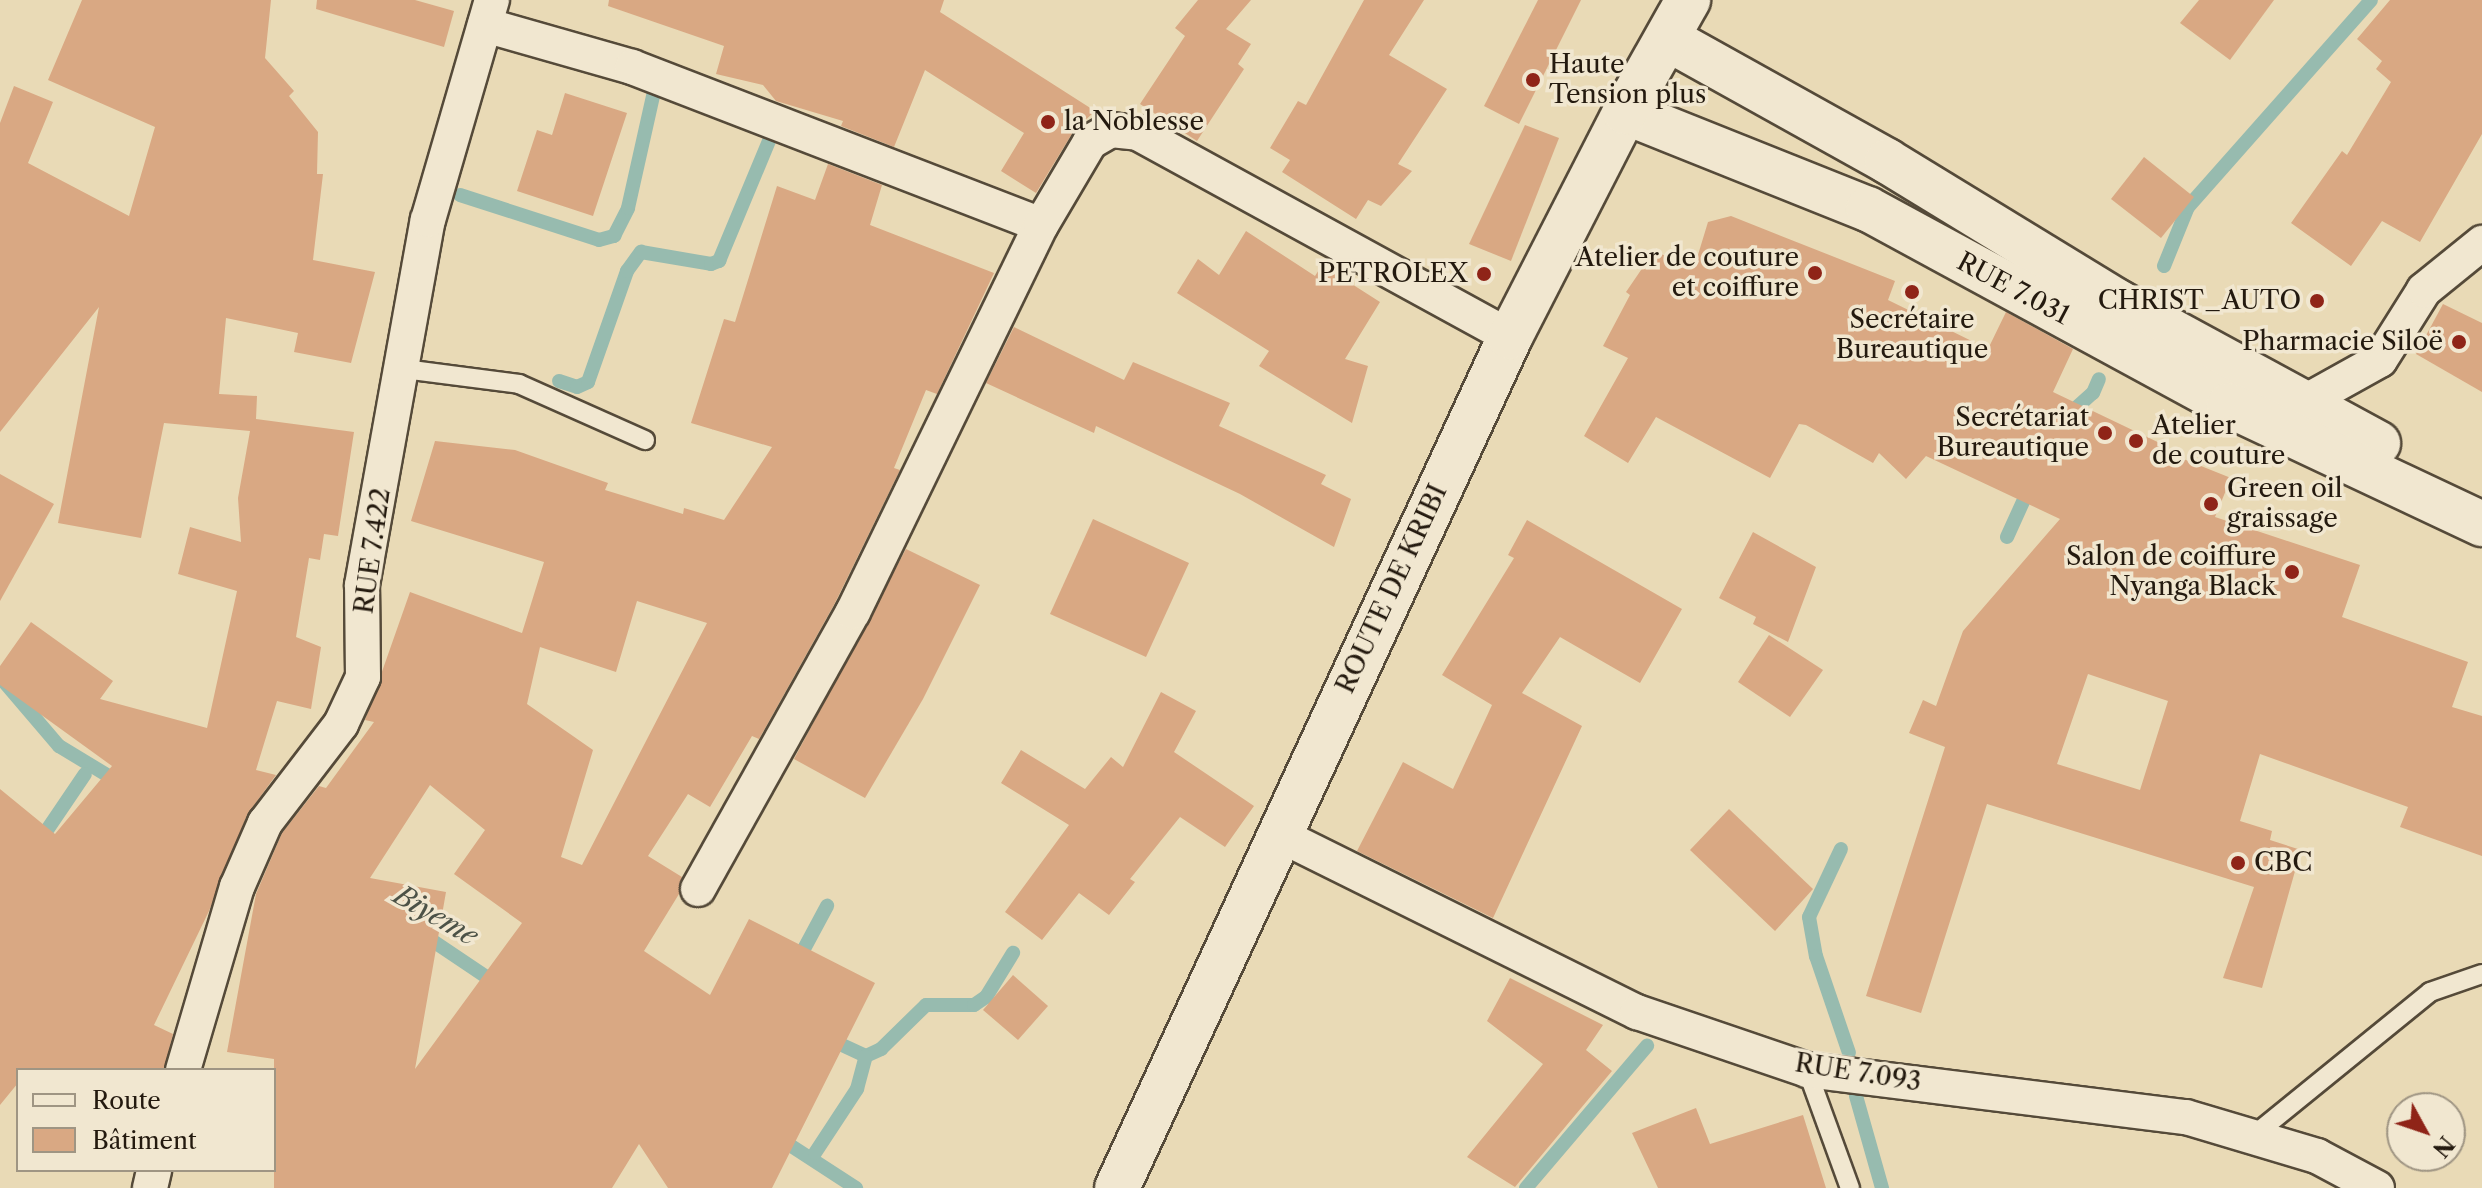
<!DOCTYPE html>
<meta charset="utf-8">
<style>
body{margin:0}
#map{position:relative;width:2482px;height:1188px;overflow:hidden;background:#e9dab6;font-family:"Libre Caslon Text",serif}
div>[style]{position:absolute}
[style*='--x']{left:calc(var(--x)*1px);top:calc(var(--y)*1px);width:calc(var(--w)*1px);rotate:calc(var(--a)*1deg)}
.stream>*{height:14px;margin:-7px;padding:0 7px;transform-origin:7px;border-radius:7px;background:#97bbaf}
.building>*{inset:0;background:#d9a883}
.roads{filter:drop-shadow(2px 0 #554a39) drop-shadow(-2px 0 #554a39) drop-shadow(0 2px #554a39) drop-shadow(0 -2px #554a39)}
.service>*{height:18px;margin:-9px;padding:0 9px;transform-origin:9px;border-radius:9px;background:#f1e7d0}
.minor>*{height:34px;margin:-17px;padding:0 17px;transform-origin:17px;border-radius:17px;background:#f1e7d0}
.secondary>*{height:44px;margin:-22px;padding:0 22px;transform-origin:22px;border-radius:22px;background:#f1e7d0}
.dots>*{width:22px;height:22px;translate:-50% -50%;box-sizing:border-box;border:4px solid #f1e7d0;border-radius:50%}
span{translate:-50% -50%;white-space:nowrap;text-align:center;line-height:1.15;-webkit-text-stroke:7px #f1e7d0;paint-order:stroke}
.poi-label{font-size:26px;color:#241a0f}
.left{translate:0 -50%;text-align:left}
.right{translate:-100% -50%;text-align:right}
.street-label{font-size:26px;color:#241a0f}
.water-label{font-size:28px;color:#4c5247;font-style:italic}
.legend{position:absolute;left:16px;top:1068px;width:260px;height:104px;box-sizing:border-box;background:#f1e7d0;border:2px solid #9f9583;margin:0;padding:10px 14px;list-style:none;font-size:24px;color:#241a0f}
.legend li{display:flex;align-items:center;gap:16px;height:40px}
.legend b{width:40px;border:2px solid #9f9583}
.north{position:absolute;left:2386px;top:1092px;width:80px;height:80px;box-sizing:border-box;background:#f1e7d0;border:2px solid #9f9583;border-radius:50%;rotate:130deg;font-size:22px;font-weight:700;line-height:32px;text-align:center;color:#241a0f}
.north::after{content:'';display:block;margin:auto;width:28px;height:36px;background:#8f2418;clip-path:polygon(50% 0,100% 100%,50% 72%,0 100%)}
</style>
<div id="map">
<div class="stream">
<div style="--x:460;--y:195;--w:146;--a:17.9"></div>
<div style="--x:599;--y:240;--w:16;--a:-15"></div>
<div style="--x:614;--y:236;--w:31;--a:-63"></div>
<div style="--x:628;--y:208;--w:128;--a:-77.4"></div>
<div style="--x:2164;--y:266;--w:64;--a:-67.9"></div>
<div style="--x:2188;--y:207;--w:276;--a:-48.5"></div>
<div style="--x:559;--y:381;--w:19;--a:18"></div>
<div style="--x:577;--y:387;--w:12;--a:-24"></div>
<div style="--x:588;--y:382;--w:118;--a:-70.6"></div>
<div style="--x:627;--y:271;--w:24;--a:-54"></div>
<div style="--x:641;--y:252;--w:71;--a:9.7"></div>
<div style="--x:711;--y:264;--w:9;--a:-21"></div>
<div style="--x:719;--y:261;--w:148;--a:-67.4"></div>
<div style="--x:2066;--y:417;--w:36;--a:-42"></div>
<div style="--x:2093;--y:393;--w:15;--a:-67"></div>
<div style="--x:2007;--y:537;--w:58;--a:-65.6"></div>
<div style="--x:0;--y:677;--w:91;--a:49.5"></div>
<div style="--x:59;--y:746;--w:71;--a:31.2"></div>
<div style="--x:45;--y:833;--w:71;--a:-55.9"></div>
<div style="--x:1841;--y:849;--w:75;--a:115.2"></div>
<div style="--x:1809;--y:917;--w:40;--a:80"></div>
<div style="--x:1816;--y:956;--w:102;--a:71.2"></div>
<div style="--x:421;--y:933;--w:95;--a:33.9"></div>
<div style="--x:797;--y:962;--w:64;--a:-61.8"></div>
<div style="--x:827;--y:1038;--w:43;--a:24.8"></div>
<div style="--x:866;--y:1056;--w:17;--a:-25"></div>
<div style="--x:881;--y:1049;--w:63;--a:-44.4"></div>
<div style="--x:926;--y:1005;--w:48;--a:0"></div>
<div style="--x:974;--y:1005;--w:14;--a:-34"></div>
<div style="--x:986;--y:997;--w:52;--a:-58.5"></div>
<div style="--x:1856;--y:1096;--w:96;--a:74.2"></div>
<div style="--x:779;--y:1138;--w:92;--a:33"></div>
<div style="--x:815;--y:1153;--w:77;--a:-56.7"></div>
<div style="--x:857;--y:1089;--w:34;--a:-75"></div>
<div style="--x:1526;--y:1188;--w:187;--a:-49.6"></div>
</div>
<div class="building">
<div style="clip-path:polygon(82px 0,271px 0,265px 58px,294px 91px,289px 96px,318px 132px,317px 174px,323px 174px,313px 260px,375px 272px,351px 363px,294px 352px,298px 333px,226px 318px,219px 394px,257px 396px,256px 419px,354px 432px,338px 536px,324px 534px,320px 560px,309px 558px,296px 637px,321px 647px,311px 709px,277px 701px,256px 770px,276px 775px,247px 815px,209px 911px,154px 1025px,173px 1034px,164px 1070px,18px 1070px,18px 1083px,0 1105px,0 789px,55px 834px,112px 766px,0 685px,0 666px,31px 622px,113px 681px,100px 699px,207px 728px,237px 591px,178px 574px,190px 527px,241px 542px,238px 498px,250px 431px,164px 423px,141px 538px,58px 523px,99px 307px,0 432px,0 123px,14px 86px,53px 102px,28px 163px,129px 216px,155px 127px,48px 80px)"></div>
<div style="clip-path:polygon(317px 0,415px 0,454px 11px,444px 47px,316px 9px)"></div>
<div style="clip-path:polygon(609px 0,944px 0,940px 12px,1095px 111px,1073px 132px,1036px 193px,1001px 171px,1024px 133px,925px 70px,894px 147px,841px 126px,843px 121px,776px 101px,763px 85px,716px 74px,724px 46px,608px 6px)"></div>
<div style="clip-path:polygon(1198px 0,1251px 0,1226px 29px,1251px 44px,1238px 64px,1244px 69px,1197px 141px,1140px 104px,1185px 36px,1175px 28px)"></div>
<div style="clip-path:polygon(1364px 0,1424px 0,1389px 55px,1447px 89px,1398px 164px,1412px 171px,1381px 206px,1368px 200px,1356px 219px,1282px 172px,1290px 160px,1270px 148px,1298px 101px,1306px 105px)"></div>
<div style="clip-path:polygon(1538px 0,1581px 0,1519px 124px,1484px 106px)"></div>
<div style="clip-path:polygon(2199px 0,2274px 0,2230px 60px,2180px 23px)"></div>
<div style="clip-path:polygon(2390px 0,2482px 0,2482px 134px,2420px 242px,2382px 221px,2351px 266px,2291px 223px,2342px 151px,2347px 155px,2391px 82px,2376px 69px,2382px 61px,2357px 39px)"></div>
<div style="clip-path:polygon(565px 93px,627px 113px,593px 216px,517px 191px,537px 130px,552px 135px)"></div>
<div style="clip-path:polygon(1525px 125px,1559px 138px,1511px 261px,1469px 244px)"></div>
<div style="clip-path:polygon(2144px 157px,2194px 197px,2161px 238px,2111px 199px)"></div>
<div style="clip-path:polygon(evenodd,828px 164px,882px 185px,870px 225px,994px 273px,937px 394px,926px 390px,894px 468px,900px 470px,835px 603px,759px 739px,752px 736px,710px 807px,688px 794px,648px 856px,682px 877px,679px 894px,644px 951px,710px 995px,749px 919px,875px 983px,772px 1188px,668px 1188px,639px 1144px,612px 1188px,274px 1188px,274px 1059px,227px 1052px,256px 894px,282px 833px,319px 786px,326px 788px,374px 722px,365px 720px,410px 592px,522px 633px,544px 562px,411px 521px,435px 441px,515px 450px,608px 483px,605px 490px,683px 514px,684px 508px,724px 520px,772px 447px,691px 423px,724px 319px,735px 322px,777px 186px,815px 200px,828px 164px,637px 601px,707px 623px,582px 865px,561px 857px,593px 750px,527px 704px,540px 647px,616px 672px,637px 601px,828px 164px,430px 785px,485px 830px,454px 874px,522px 923px,415px 1069px,446px 892px,370px 878px,430px 785px)"></div>
<div style="clip-path:polygon(evenodd,1731px 216px,1895px 281px,1888px 300px,1988px 349px,2006px 312px,2073px 349px,2053px 392px,2168px 447px,2166px 452px,2231px 478px,2215px 517px,2360px 565px,2342px 617px,2468px 662px,2452px 707px,2482px 716px,2482px 856px,2400px 827px,2408px 807px,2260px 754px,2240px 821px,2272px 831px,2270px 840px,2301px 850px,2262px 988px,2223px 978px,2254px 887px,1987px 804px,1921px 1013px,1866px 996px,1945px 747px,1909px 733px,1923px 700px,1936px 706px,1963px 631px,2060px 519px,1926px 456px,1906px 479px,1879px 453px,1873px 463px,1806px 425px,1799px 424px,1770px 478px,1656px 417px,1628px 463px,1584px 436px,1628px 358px,1603px 346px,1630px 295px,1626px 292px,1654px 251px,1694px 268px,1708px 222px,1731px 216px,2088px 674px,2168px 701px,2140px 790px,2057px 764px,2088px 674px)"></div>
<div style="clip-path:polygon(1246px 231px,1315px 276px,1322px 265px,1380px 302px,1345px 359px,1368px 366px,1352px 423px,1259px 366px,1269px 351px,1177px 293px,1198px 259px,1219px 275px)"></div>
<div style="clip-path:polygon(2443px 304px,2482px 323px,2482px 392px,2416px 354px)"></div>
<div style="clip-path:polygon(1014px 327px,1124px 380px,1133px 362px,1230px 403px,1219px 426px,1326px 475px,1321px 484px,1351px 499px,1334px 547px,1240px 494px,1096px 426px,1094px 433px,986px 383px)"></div>
<div style="clip-path:polygon(0 474px,54px 504px,0 601px)"></div>
<div style="clip-path:polygon(1093px 519px,1189px 563px,1146px 657px,1050px 614px)"></div>
<div style="clip-path:polygon(1527px 520px,1682px 609px,1640px 683px,1560px 637px,1522px 693px,1582px 726px,1493px 918px,1357px 851px,1403px 762px,1453px 789px,1492px 705px,1442px 675px,1514px 558px,1508px 555px)"></div>
<div style="clip-path:polygon(1753px 532px,1816px 567px,1788px 642px,1753px 624px,1756px 617px,1719px 598px)"></div>
<div style="clip-path:polygon(906px 549px,980px 585px,923px 699px,865px 798px,794px 759px)"></div>
<div style="clip-path:polygon(1769px 635px,1823px 670px,1790px 717px,1738px 682px)"></div>
<div style="clip-path:polygon(1161px 692px,1196px 711px,1174px 752px,1254px 806px,1225px 847px,1180px 817px,1130px 879px,1135px 882px,1109px 915px,1079px 893px,1042px 940px,1005px 912px,1069px 825px,1001px 783px,1021px 750px,1085px 789px,1111px 757px,1123px 767px)"></div>
<div style="clip-path:polygon(1729px 809px,1813px 889px,1775px 931px,1690px 850px)"></div>
<div style="clip-path:polygon(1013px 975px,1048px 1006px,1018px 1040px,983px 1010px)"></div>
<div style="clip-path:polygon(1510px 978px,1603px 1025px,1586px 1050px,1612px 1071px,1515px 1187px,1467px 1157px,1543px 1064px,1487px 1021px)"></div>
<div style="clip-path:polygon(1696px 1108px,1710px 1144px,1803px 1115px,1826px 1188px,1658px 1188px,1632px 1133px)"></div>
</div>
<div class="roads">
<div class="service">
<div style="--x:404;--y:369;--w:116;--a:7.4"></div>
<div style="--x:519;--y:384;--w:138;--a:24"></div>
<div style="--x:1807;--y:1070;--w:126;--a:70"></div>
<div style="--x:2253;--y:1136;--w:228;--a:-39.1"></div>
<div style="--x:2430;--y:992;--w:55;--a:-19.1"></div>
</div>
<div class="minor">
<div style="--x:485;--y:25;--w:153;--a:15.9"></div>
<div style="--x:632;--y:67;--w:438;--a:21.1"></div>
<div style="--x:2301;--y:404;--w:90;--a:-29.1"></div>
<div style="--x:2380;--y:360;--w:83;--a:-57.8"></div>
<div style="--x:2424;--y:290;--w:75;--a:-39"></div>
<div style="--x:1278;--y:834;--w:401;--a:26.4"></div>
<div style="--x:1637;--y:1012;--w:180;--a:18.8"></div>
<div style="--x:1807;--y:1070;--w:382;--a:7.1"></div>
<div style="--x:2186;--y:1117;--w:137;--a:16.6"></div>
<div style="--x:2317;--y:1156;--w:68;--a:28.1"></div>
<div style="--x:698;--y:889;--w:317;--a:-60.8"></div>
<div style="--x:853;--y:612;--w:430;--a:-64.1"></div>
<div style="--x:1041;--y:225;--w:96;--a:-59.4"></div>
<div style="--x:1090;--y:142;--w:24;--a:-30"></div>
<div style="--x:1111;--y:130;--w:27;--a:6"></div>
<div style="--x:1138;--y:133;--w:424;--a:28.7"></div>
<div style="--x:183;--y:1070;--w:191;--a:-73.6"></div>
<div style="--x:237;--y:887;--w:70;--a:-66.4"></div>
<div style="--x:265;--y:823;--w:125;--a:-52.5"></div>
<div style="--x:341;--y:724;--w:52;--a:-64.9"></div>
<div style="--x:363;--y:677;--w:92;--a:-90.6"></div>
<div style="--x:362;--y:585;--w:371;--a:-79.8"></div>
<div style="--x:428;--y:220;--w:229;--a:-73.8"></div>
<div style="--x:150;--y:1188;--w:18;--a:-77"></div>
</div>
<div class="secondary">
<div style="--x:1668;--y:39;--w:251;--a:29.1"></div>
<div style="--x:1887;--y:161;--w:271;--a:31.4"></div>
<div style="--x:2118;--y:302;--w:296;--a:28.5"></div>
<div style="--x:1625;--y:112;--w:262;--a:21.8"></div>
<div style="--x:1868;--y:209;--w:411;--a:28.5"></div>
<div style="--x:2229;--y:405;--w:280;--a:25.2"></div>
<div style="--x:1117;--y:1188;--w:937;--a:-65.21"></div>
<div style="--x:1510;--y:337;--w:253;--a:-62.9"></div>
<div style="--x:1625;--y:112;--w:129;--a:-60.6"></div>
</div>
</div>
<div class="dots">
<div style="left:1533px;top:80px;background:#8f2418"></div>
<div style="left:1048px;top:122px;background:#8f2418"></div>
<div style="left:1815px;top:273px;background:#8f2418"></div>
<div style="left:1484px;top:274px;background:#8f2418"></div>
<div style="left:1912px;top:292px;background:#8f2418"></div>
<div style="left:2317px;top:301px;background:#8f2418"></div>
<div style="left:2459px;top:342px;background:#8f2418"></div>
<div style="left:2105px;top:433px;background:#8f2418"></div>
<div style="left:2136px;top:441px;background:#8f2418"></div>
<div style="left:2211px;top:504px;background:#8f2418"></div>
<div style="left:2292px;top:572px;background:#8f2418"></div>
<div style="left:2238px;top:863px;background:#8f2418"></div>
</div>
<div class="poi-label">
<span class="left" style="left:1549px;top:80px">Haute<br>Tension plus</span>
<span class="left" style="left:1064px;top:122px">la Noblesse</span>
<span class="right" style="left:1799px;top:273px">Atelier de couture<br>et coiffure</span>
<span class="right" style="left:1468px;top:274px">PETROLEX</span>
<span class="right" style="left:2301px;top:301px">CHRIST_AUTO</span>
<span style="left:1912px;top:335px">Secrétaire<br>Bureautique</span>
<span class="right" style="left:2443px;top:342px">Pharmacie Siloë</span>
<span class="right" style="left:2089px;top:433px">Secrétariat<br>Bureautique</span>
<span class="left" style="left:2152px;top:441px">Atelier<br>de couture</span>
<span class="left" style="left:2227px;top:504px">Green oil<br>graissage</span>
<span class="right" style="left:2276px;top:572px">Salon de coiffure<br>Nyanga Black</span>
<span class="left" style="left:2254px;top:863px">CBC</span>
</div>
<div class="street-label">
<span style="left:2013px;top:289px;rotate:28deg">RUE 7.031</span>
<span style="left:373px;top:551px;rotate:-82deg">RUE 7.422</span>
<span style="left:1392px;top:589px;rotate:-65deg">ROUTE DE KRIBI</span>
<span style="left:1858px;top:1073px;rotate:9deg">RUE 7.093</span>
</div>
<div class="water-label">
<span style="left:436px;top:915px;rotate:30deg">Biyeme</span>
</div>
<ul class="legend">
<li><b style="height:10px;background:#f1e7d0"></b>Route</li>
<li><b style="height:22px;background:#d9a883"></b>Bâtiment</li>
</ul>
<div class="north">N</div>
</div>
